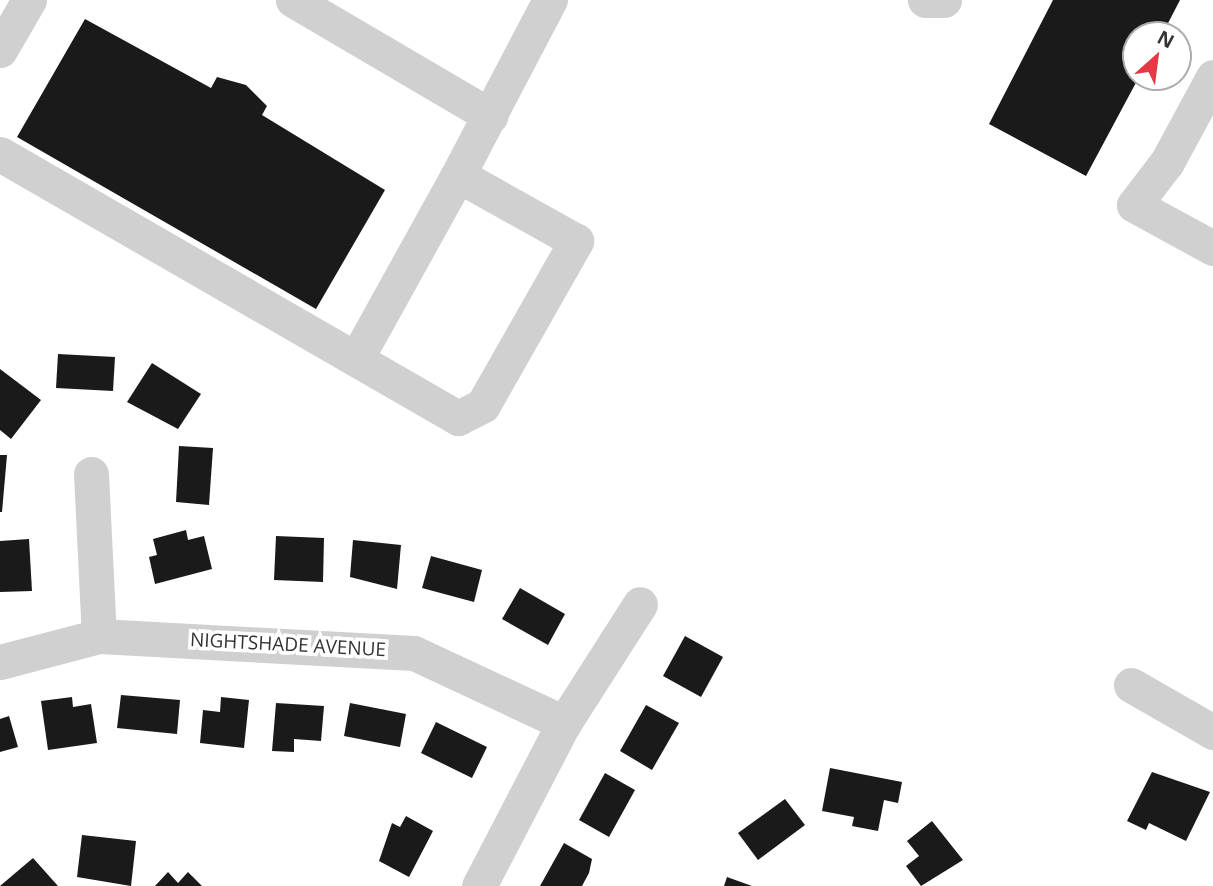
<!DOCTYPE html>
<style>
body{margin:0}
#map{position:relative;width:1213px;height:886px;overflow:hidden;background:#fff;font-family:"Open Sans",sans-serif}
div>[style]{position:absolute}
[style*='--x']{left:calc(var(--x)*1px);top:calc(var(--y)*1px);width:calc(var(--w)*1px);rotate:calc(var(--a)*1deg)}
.building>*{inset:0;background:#1a1a1a}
.minor>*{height:35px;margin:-17.5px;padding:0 17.5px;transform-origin:17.5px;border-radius:17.5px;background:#d0d0d0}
span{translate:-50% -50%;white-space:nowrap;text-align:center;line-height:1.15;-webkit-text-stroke:7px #fff;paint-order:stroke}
.street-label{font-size:19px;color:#333}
.north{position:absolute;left:1122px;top:21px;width:70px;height:70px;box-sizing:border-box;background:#fff;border:2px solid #adadad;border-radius:50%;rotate:28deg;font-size:19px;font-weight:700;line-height:28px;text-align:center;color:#333}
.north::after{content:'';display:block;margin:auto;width:24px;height:32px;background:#e63946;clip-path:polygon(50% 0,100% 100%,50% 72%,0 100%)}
</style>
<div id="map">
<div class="building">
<div style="clip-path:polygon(1053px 0,1180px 0,1164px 31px,1136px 35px,1139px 77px,1086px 176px,989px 124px)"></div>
<div style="clip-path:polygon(85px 19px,211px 88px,217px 77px,246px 85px,267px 106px,262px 115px,385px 190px,316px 309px,17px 137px)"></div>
<div style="clip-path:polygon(58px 354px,115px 357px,113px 391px,56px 388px)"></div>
<div style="clip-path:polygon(152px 363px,201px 394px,178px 429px,127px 402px)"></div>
<div style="clip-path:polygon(0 369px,41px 400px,11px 439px,0 430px)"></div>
<div style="clip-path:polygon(179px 446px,213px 448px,209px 505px,176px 502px)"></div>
<div style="clip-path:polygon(0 455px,7px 455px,2px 512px,0 512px)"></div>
<div style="clip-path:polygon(186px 530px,188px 540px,204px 536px,212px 569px,155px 584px,149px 557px,157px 555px,153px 539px)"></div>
<div style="clip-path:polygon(276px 536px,324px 538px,323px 582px,274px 580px)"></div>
<div style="clip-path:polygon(29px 539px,32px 591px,0 592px,0 541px)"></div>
<div style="clip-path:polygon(353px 540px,401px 545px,397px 589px,350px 577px)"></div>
<div style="clip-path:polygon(431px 556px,482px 570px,474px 602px,422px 588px)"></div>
<div style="clip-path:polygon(520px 588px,565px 614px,548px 645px,502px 619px)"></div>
<div style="clip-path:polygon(685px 636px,723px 657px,701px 697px,663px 676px)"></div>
<div style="clip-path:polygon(121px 695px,180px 700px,177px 734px,117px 728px)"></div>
<div style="clip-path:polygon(72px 697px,73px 707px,91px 704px,97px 743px,48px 750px,41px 701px)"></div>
<div style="clip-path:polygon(221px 697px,249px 700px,244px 748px,200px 743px,203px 710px,220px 712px)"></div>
<div style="clip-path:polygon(276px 703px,324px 706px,321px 741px,294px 739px,294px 752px,272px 751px)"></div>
<div style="clip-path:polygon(350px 703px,406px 714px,400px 747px,344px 736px)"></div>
<div style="clip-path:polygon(646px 705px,679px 723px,652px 770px,620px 751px)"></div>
<div style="clip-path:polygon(9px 716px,18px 747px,0 752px,0 719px)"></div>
<div style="clip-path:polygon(436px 722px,487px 747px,472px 778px,421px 753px)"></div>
<div style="clip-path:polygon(830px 768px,902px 782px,898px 803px,884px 800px,878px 831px,852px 826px,854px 817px,822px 811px)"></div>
<div style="clip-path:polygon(1152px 772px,1210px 792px,1186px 841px,1149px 823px,1146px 830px,1127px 821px)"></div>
<div style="clip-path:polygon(605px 773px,635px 790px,609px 837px,579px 820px)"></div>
<div style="clip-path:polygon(785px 799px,805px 825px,758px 860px,738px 833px)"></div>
<div style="clip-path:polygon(406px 816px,433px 831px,409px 877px,379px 861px,392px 823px,400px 827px)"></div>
<div style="clip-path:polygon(932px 821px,963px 860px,921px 886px,906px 866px,919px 856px,907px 841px)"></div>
<div style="clip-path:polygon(82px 835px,136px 841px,131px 886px,77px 877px)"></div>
<div style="clip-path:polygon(564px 843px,592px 859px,589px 873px,582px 886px,540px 886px)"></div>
<div style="clip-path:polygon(33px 858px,58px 886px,0 886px)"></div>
<div style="clip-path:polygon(168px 872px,178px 883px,188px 872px,202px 886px,155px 886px)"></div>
<div style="clip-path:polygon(727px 877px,752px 886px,724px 886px)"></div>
</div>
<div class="minor">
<div style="--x:293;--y:0;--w:229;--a:30.4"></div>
<div style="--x:925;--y:0;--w:19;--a:0"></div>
<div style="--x:0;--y:50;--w:58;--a:-59.9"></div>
<div style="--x:1213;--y:77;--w:97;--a:118.4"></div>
<div style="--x:1167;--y:162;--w:54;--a:127.5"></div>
<div style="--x:1134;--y:205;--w:90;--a:28.6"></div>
<div style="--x:0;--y:154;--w:529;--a:29.96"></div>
<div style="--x:458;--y:418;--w:28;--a:-27"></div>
<div style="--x:483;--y:405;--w:189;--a:-60.4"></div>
<div style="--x:576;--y:241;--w:135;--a:-150.8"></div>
<div style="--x:458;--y:175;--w:198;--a:-62.3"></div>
<div style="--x:356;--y:359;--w:210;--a:-61"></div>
<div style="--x:91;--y:474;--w:162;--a:87.2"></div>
<div style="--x:0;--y:662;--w:102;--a:-14.7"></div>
<div style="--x:99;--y:636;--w:315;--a:3.1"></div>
<div style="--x:414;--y:653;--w:166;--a:25"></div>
<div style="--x:1131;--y:685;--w:95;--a:29.8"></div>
<div style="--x:479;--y:886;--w:184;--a:-62.5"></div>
<div style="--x:564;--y:723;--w:141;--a:-57.4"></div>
</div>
<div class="street-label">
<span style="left:288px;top:645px;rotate:3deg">NIGHTSHADE AVENUE</span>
</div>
<div class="north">N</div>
</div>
